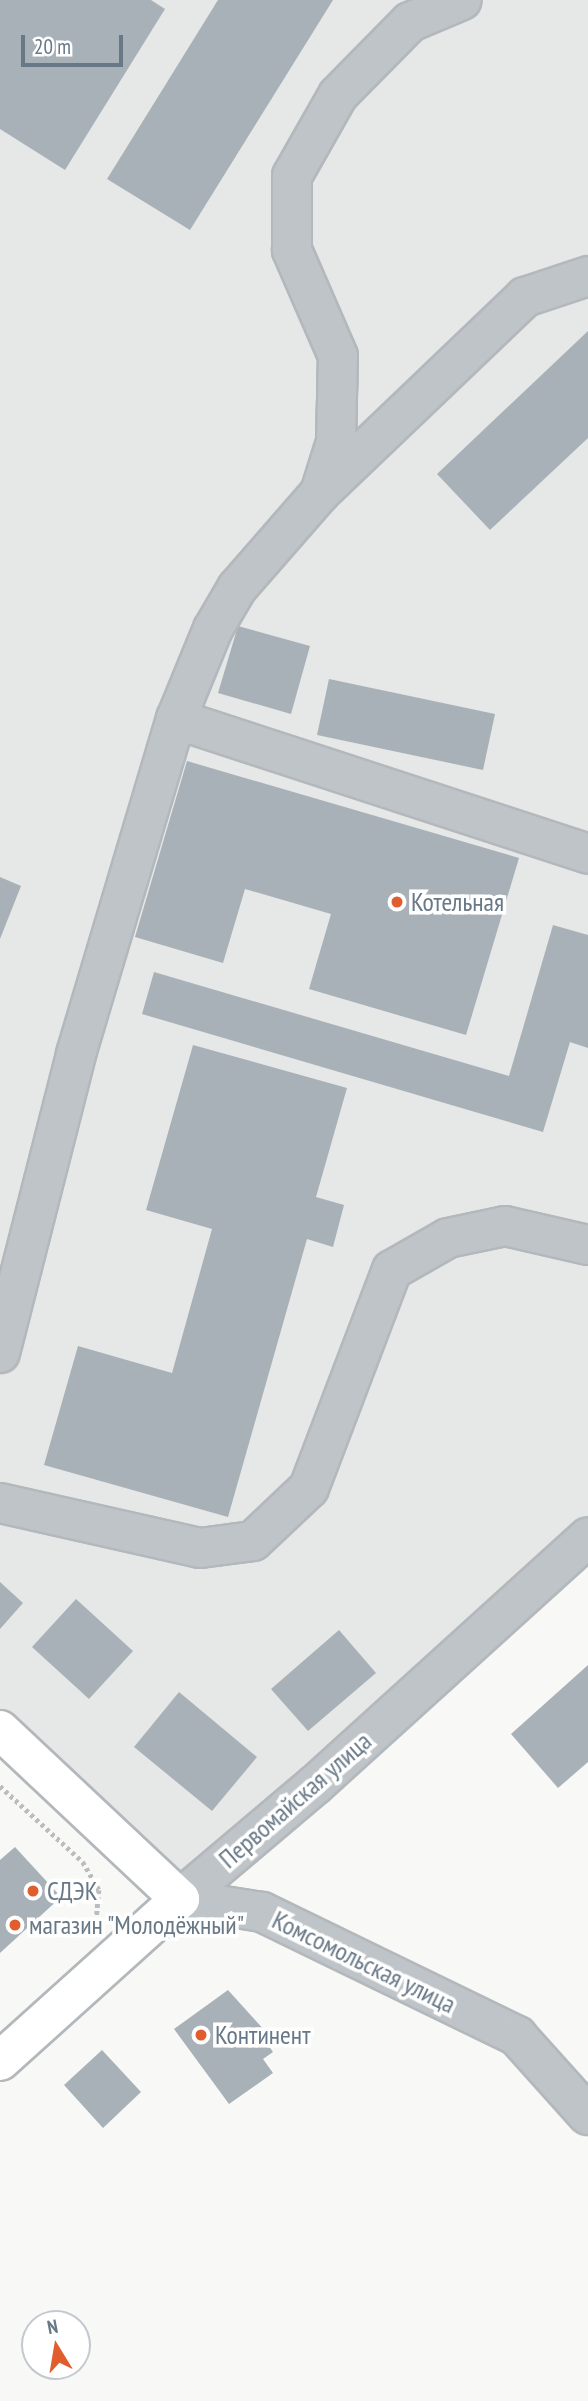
<!DOCTYPE html>
<meta charset="utf-8">
<style>
body{margin:0}
#map{position:relative;width:588px;height:2401px;overflow:hidden;background:#f8f8f6;font-family:"PT Sans Narrow",sans-serif}
div>[style]{position:absolute}
[style*='--x']{left:calc(var(--x)*1px);top:calc(var(--y)*1px);width:calc(var(--w)*1px);rotate:calc(var(--a)*1deg)}
.built>*{inset:0;background:#e6e7e7}
.building>*{inset:0;background:#a8b1b7}
.path>*{height:4.5px;margin-top:-2.25px;transform-origin:0;background:repeating-linear-gradient(90deg,#babdc0 0 3.5px,transparent 0 7px)}
.roads{filter:drop-shadow(2px 0 #b3b8bc) drop-shadow(-2px 0 #b3b8bc) drop-shadow(0 2px #b3b8bc) drop-shadow(0 -2px #b3b8bc)}
.minor>*{height:38px;margin:-19px;padding:0 19px;transform-origin:19px;border-radius:19px;background:#bfc4c8}
.major>*{height:38px;margin:-19px;padding:0 19px;transform-origin:19px;border-radius:19px;background:#fff}
.dots>*{width:19px;height:19px;translate:-50% -50%;box-sizing:border-box;border:4px solid #fff;border-radius:50%}
span{translate:-50% -50%;white-space:nowrap;text-align:center;line-height:1.15;-webkit-text-stroke:7px #fff;paint-order:stroke}
.poi-label{font-size:26px;color:#687886}
.left{translate:0 -50%;text-align:left}
.street-label{font-size:26px;color:#687886}
.north{position:absolute;left:21px;top:2310px;width:70px;height:70px;box-sizing:border-box;background:#fff;border:2px solid #c3c9cf;border-radius:50%;rotate:349deg;font-size:19px;font-weight:700;line-height:28px;text-align:center;color:#687886}
.north::after{content:'';display:block;margin:auto;width:24px;height:32px;background:#e05d2e;clip-path:polygon(50% 0,100% 100%,50% 72%,0 100%)}
.scale{position:absolute;left:21px;top:35px;width:102px;height:32px;box-sizing:border-box;border:4px solid #687886;border-top:0;padding-left:9px;font-size:21px;line-height:24px;white-space:nowrap;color:#687886;-webkit-text-stroke:5px #fff;paint-order:stroke}
</style>
<div id="map">
<div class="built">
<div style="clip-path:polygon(0 0,588px 0,588px 1535px,180px 1899px,0 1739px)"></div>
</div>
<div class="building">
<div style="clip-path:polygon(0 0,151px 0,165px 9px,65px 170px,0 129px)"></div>
<div style="clip-path:polygon(218px 0,333px 0,190px 230px,107px 179px)"></div>
<div style="clip-path:polygon(588px 331px,588px 438px,490px 530px,437px 474px)"></div>
<div style="clip-path:polygon(238px 626px,310px 646px,291px 714px,218px 693px)"></div>
<div style="clip-path:polygon(329px 679px,495px 714px,483px 770px,317px 735px)"></div>
<div style="clip-path:polygon(187px 761px,519px 858px,466px 1035px,309px 989px,331px 914px,245px 889px,223px 963px,135px 937px)"></div>
<div style="clip-path:polygon(0 877px,21px 886px,0 939px)"></div>
<div style="clip-path:polygon(553px 925px,588px 935px,588px 1048px,570px 1042px,543px 1132px,142px 1014px,154px 972px,509px 1076px)"></div>
<div style="clip-path:polygon(193px 1045px,347px 1088px,316px 1197px,344px 1205px,333px 1247px,307px 1239px,228px 1517px,44px 1465px,78px 1346px,172px 1373px,212px 1229px,146px 1210px)"></div>
<div style="clip-path:polygon(0 1582px,23px 1603px,0 1629px)"></div>
<div style="clip-path:polygon(76px 1599px,133px 1651px,89px 1699px,32px 1647px)"></div>
<div style="clip-path:polygon(339px 1630px,376px 1673px,308px 1731px,271px 1689px)"></div>
<div style="clip-path:polygon(588px 1665px,588px 1762px,558px 1788px,511px 1734px)"></div>
<div style="clip-path:polygon(179px 1692px,257px 1757px,212px 1811px,134px 1747px)"></div>
<div style="clip-path:polygon(15px 1847px,61px 1897px,0 1953px,0 1860px)"></div>
<div style="clip-path:polygon(228px 1990px,266px 2032px,262px 2036px,273px 2052px,263px 2059px,273px 2073px,229px 2104px,174px 2029px)"></div>
<div style="clip-path:polygon(102px 2050px,141px 2092px,103px 2128px,64px 2085px)"></div>
</div>
<div class="path">
<div style="--x:0;--y:1786;--w:113;--a:42.5"></div>
<div style="--x:83;--y:1862;--w:32;--a:60"></div>
<div style="--x:99;--y:1890;--w:33;--a:95"></div>
</div>
<div class="roads">
<div class="minor">
<div style="--x:322;--y:491;--w:281;--a:-43.7"></div>
<div style="--x:525;--y:297;--w:66;--a:-18.4"></div>
<div style="--x:176;--y:719;--w:97;--a:-67.7"></div>
<div style="--x:213;--y:629;--w:48;--a:-59.7"></div>
<div style="--x:237;--y:588;--w:126;--a:-48.9"></div>
<div style="--x:320;--y:493;--w:53;--a:-72.6"></div>
<div style="--x:336;--y:442;--w:86;--a:-88.7"></div>
<div style="--x:338;--y:356;--w:116;--a:-113.5"></div>
<div style="--x:292;--y:250;--w:74;--a:-90"></div>
<div style="--x:292;--y:176;--w:93;--a:-60.4"></div>
<div style="--x:338;--y:95;--w:103;--a:-45.4"></div>
<div style="--x:410;--y:22;--w:56;--a:-22.9"></div>
<div style="--x:0;--y:1353;--w:309;--a:-75.7"></div>
<div style="--x:76;--y:1054;--w:350;--a:-73.4"></div>
<div style="--x:176;--y:719;--w:434;--a:18.1"></div>
<div style="--x:0;--y:1503;--w:205;--a:12.7"></div>
<div style="--x:200;--y:1548;--w:53;--a:-7.5"></div>
<div style="--x:253;--y:1541;--w:77;--a:-43.4"></div>
<div style="--x:309;--y:1488;--w:233;--a:-69.2"></div>
<div style="--x:392;--y:1270;--w:64;--a:-29.7"></div>
<div style="--x:448;--y:1238;--w:58;--a:-11.9"></div>
<div style="--x:505;--y:1226;--w:85;--a:12.9"></div>
<div style="--x:180;--y:1899;--w:178;--a:-40.2"></div>
<div style="--x:316;--y:1784;--w:367;--a:-42.2"></div>
<div style="--x:180;--y:1899;--w:83;--a:9"></div>
<div style="--x:262;--y:1912;--w:284;--a:25.9"></div>
<div style="--x:517;--y:2036;--w:106;--a:48.1"></div>
</div>
<div class="major">
<div style="--x:0;--y:1730;--w:247;--a:43.2"></div>
<div style="--x:180;--y:1899;--w:242;--a:138"></div>
</div>
</div>
<div class="dots">
<div style="left:397px;top:902px;background:#e05d2e"></div>
<div style="left:33px;top:1891px;background:#e05d2e"></div>
<div style="left:15px;top:1925px;background:#e05d2e"></div>
<div style="left:201px;top:2035px;background:#e05d2e"></div>
</div>
<div class="poi-label">
<span class="left" style="left:411px;top:902px">Котельная</span>
<span class="left" style="left:47px;top:1891px">СДЭК</span>
<span class="left" style="left:29px;top:1925px">магазин "Молодёжный"</span>
<span class="left" style="left:215px;top:2035px">Континент</span>
</div>
<div class="street-label">
<span style="left:295px;top:1800px;rotate:-41deg">Первомайская улица</span>
<span style="left:364px;top:1962px;rotate:26deg">Комсомольская улица</span>
</div>
<div class="north">N</div>
<div class="scale">20 m</div>
</div>
